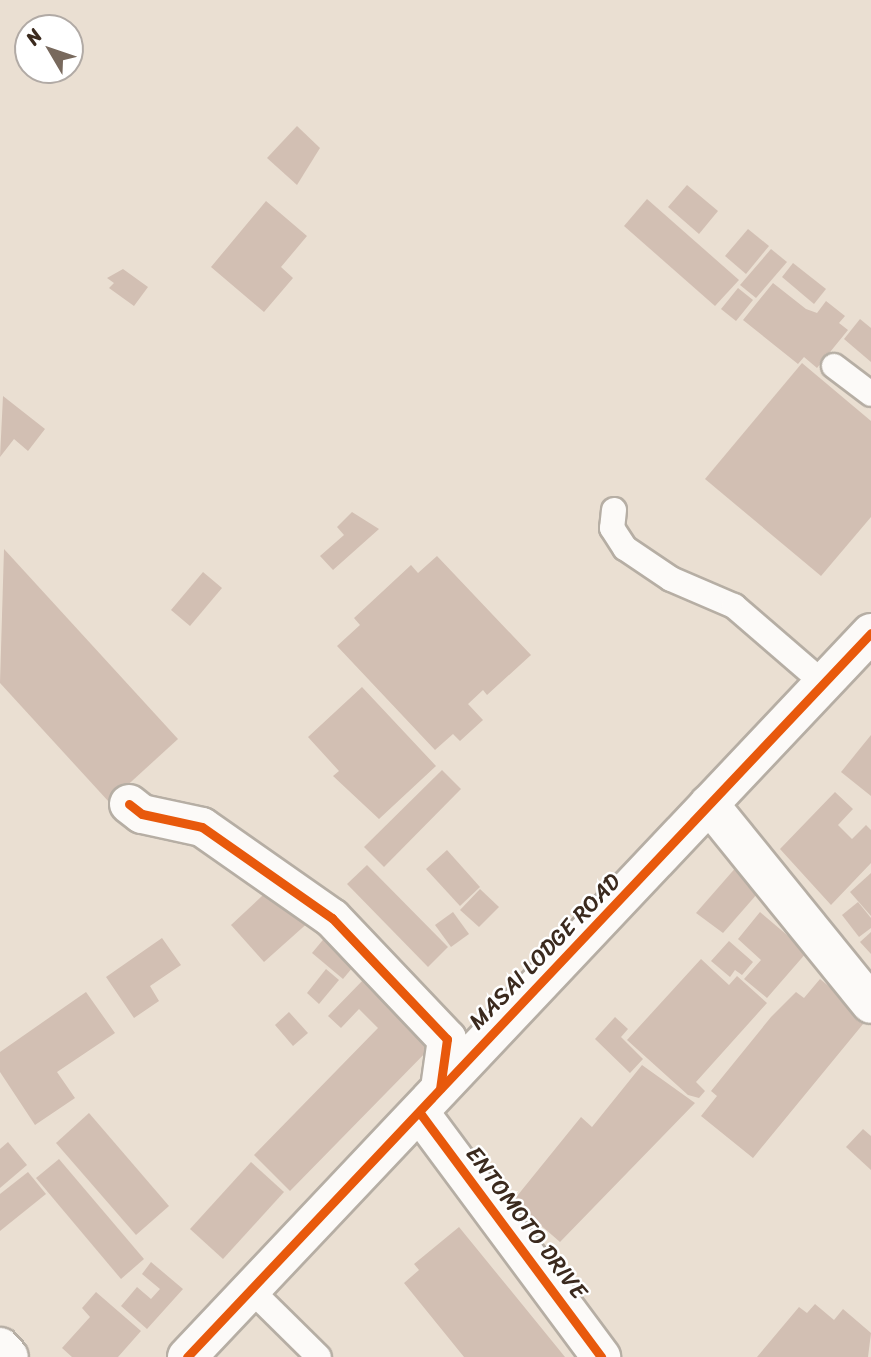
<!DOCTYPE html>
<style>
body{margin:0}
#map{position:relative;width:871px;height:1357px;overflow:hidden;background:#eadfd2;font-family:Sriracha,sans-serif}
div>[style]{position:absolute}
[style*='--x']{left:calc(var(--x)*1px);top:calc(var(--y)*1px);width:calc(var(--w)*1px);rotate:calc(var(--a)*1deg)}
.building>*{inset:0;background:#d2bfb3}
.roads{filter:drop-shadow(2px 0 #b6aea4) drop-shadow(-2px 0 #b6aea4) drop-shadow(0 2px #b6aea4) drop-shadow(0 -2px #b6aea4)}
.service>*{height:24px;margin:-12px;padding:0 12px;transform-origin:12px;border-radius:12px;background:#fcfaf8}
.minor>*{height:38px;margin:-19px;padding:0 19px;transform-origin:19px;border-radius:19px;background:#fcfaf8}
.tertiary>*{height:38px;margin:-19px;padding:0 19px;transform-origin:19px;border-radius:19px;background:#fcfaf8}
.cycleway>*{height:9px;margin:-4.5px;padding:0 4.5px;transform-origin:4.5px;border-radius:4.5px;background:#e8590c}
span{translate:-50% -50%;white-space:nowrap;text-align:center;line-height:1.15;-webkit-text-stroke:5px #fff;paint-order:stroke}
.street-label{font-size:23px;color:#3b2a1e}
.north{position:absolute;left:14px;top:14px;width:70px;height:70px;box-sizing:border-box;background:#fff;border:2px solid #b1aaa5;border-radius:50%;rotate:309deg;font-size:19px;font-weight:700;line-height:28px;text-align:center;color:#3b2a1e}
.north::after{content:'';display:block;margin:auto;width:24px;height:32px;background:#78695d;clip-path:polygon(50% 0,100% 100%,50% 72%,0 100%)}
</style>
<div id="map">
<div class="building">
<div style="clip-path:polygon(297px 126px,320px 148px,297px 185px,267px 158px)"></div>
<div style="clip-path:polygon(687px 185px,718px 211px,699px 234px,668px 207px)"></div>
<div style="clip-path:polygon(647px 199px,739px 280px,715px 306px,624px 226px)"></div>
<div style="clip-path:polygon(266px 201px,307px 236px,281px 267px,293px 278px,264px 312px,211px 267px)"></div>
<div style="clip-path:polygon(748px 229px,769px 246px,746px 274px,725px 256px)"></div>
<div style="clip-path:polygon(771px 249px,787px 262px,756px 298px,740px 285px)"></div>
<div style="clip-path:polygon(793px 263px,826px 289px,814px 304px,782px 277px)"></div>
<div style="clip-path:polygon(123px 269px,148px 287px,134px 306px,109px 288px,114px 283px,107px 278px)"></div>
<div style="clip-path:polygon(773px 283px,806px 309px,817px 313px,826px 301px,845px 316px,839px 323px,848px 330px,817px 368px,804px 357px,798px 364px,743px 320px)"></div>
<div style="clip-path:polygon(738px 288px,753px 300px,736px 321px,721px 309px)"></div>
<div style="clip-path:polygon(860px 319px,871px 328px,871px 362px,844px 339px)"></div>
<div style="clip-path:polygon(802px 363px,871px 421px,871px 517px,821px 576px,705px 479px)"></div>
<div style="clip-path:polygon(3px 396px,45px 429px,28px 451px,14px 439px,0 457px)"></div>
<div style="clip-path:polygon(352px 512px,379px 529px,333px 570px,320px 556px,344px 535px,337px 527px)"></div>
<div style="clip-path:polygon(4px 549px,178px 739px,109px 802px,0 683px)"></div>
<div style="clip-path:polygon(437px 556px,531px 655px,487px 695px,483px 690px,468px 704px,483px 720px,460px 741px,453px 734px,435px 750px,337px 646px,360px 625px,354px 618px,411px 565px,418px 573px)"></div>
<div style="clip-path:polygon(203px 572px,222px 588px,190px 626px,171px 610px)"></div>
<div style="clip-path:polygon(362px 687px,436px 766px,379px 819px,333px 776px,339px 771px,308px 737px)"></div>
<div style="clip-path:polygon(871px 735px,871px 796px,841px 772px)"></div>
<div style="clip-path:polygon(442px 770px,461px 789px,384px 867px,364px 847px)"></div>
<div style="clip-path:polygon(835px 792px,853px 809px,838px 825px,852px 839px,866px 825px,871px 830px,871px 863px,831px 905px,780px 849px)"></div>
<div style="clip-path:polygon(447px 850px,480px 887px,460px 906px,426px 869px)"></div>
<div style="clip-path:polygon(367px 865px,448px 947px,428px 967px,347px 884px)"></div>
<div style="clip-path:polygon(738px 865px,764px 886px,723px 933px,696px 913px)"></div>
<div style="clip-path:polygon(871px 873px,871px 916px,850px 892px)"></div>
<div style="clip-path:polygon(277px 882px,311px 920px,264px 962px,231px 925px)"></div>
<div style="clip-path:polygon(480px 889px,499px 907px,479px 927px,460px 910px)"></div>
<div style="clip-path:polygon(858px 902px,871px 918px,871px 928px,859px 937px,842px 915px)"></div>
<div style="clip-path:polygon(453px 912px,469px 934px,451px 947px,435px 925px)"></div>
<div style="clip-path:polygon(760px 912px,807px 952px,767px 998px,744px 979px,761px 960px,738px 939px)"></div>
<div style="clip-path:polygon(332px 929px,362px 956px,343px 979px,312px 953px)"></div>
<div style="clip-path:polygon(871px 932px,871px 954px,860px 942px)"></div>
<div style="clip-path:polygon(162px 938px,181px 965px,150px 986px,159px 1001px,134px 1018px,106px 977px)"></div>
<div style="clip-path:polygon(729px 941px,753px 962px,742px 975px,735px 970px,730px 977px,711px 961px)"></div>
<div style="clip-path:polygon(701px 959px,729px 985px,737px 976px,767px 1003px,696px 1082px,705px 1091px,699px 1098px,688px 1095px,627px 1040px)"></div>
<div style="clip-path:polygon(326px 969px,339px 980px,319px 1004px,307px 993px)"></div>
<div style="clip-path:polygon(365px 978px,434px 1044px,290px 1191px,254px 1155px,378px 1028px,359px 1009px,341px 1028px,328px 1016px)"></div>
<div style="clip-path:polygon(820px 979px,868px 1018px,753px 1158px,701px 1116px,717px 1096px,711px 1091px,771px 1017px,796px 992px,804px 998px)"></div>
<div style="clip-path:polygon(86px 992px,115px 1033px,57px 1072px,75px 1098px,35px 1125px,0 1072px,0 1052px)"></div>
<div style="clip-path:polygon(289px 1012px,308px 1033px,293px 1046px,275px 1025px)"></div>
<div style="clip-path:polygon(615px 1017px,628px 1029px,621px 1037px,643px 1059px,630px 1073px,595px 1039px)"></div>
<div style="clip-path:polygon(642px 1065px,695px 1103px,560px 1242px,513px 1201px,581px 1117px,592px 1127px)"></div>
<div style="clip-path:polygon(89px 1113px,169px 1206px,136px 1235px,56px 1143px)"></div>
<div style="clip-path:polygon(863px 1129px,871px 1136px,871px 1170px,846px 1147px)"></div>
<div style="clip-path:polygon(8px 1142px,27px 1165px,0 1188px,0 1149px)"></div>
<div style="clip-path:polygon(59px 1159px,144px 1259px,121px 1279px,36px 1178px)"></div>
<div style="clip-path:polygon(251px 1162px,284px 1192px,223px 1259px,190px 1229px)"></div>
<div style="clip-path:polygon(28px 1172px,46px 1194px,0 1231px,0 1194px)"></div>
<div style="clip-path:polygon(459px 1227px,565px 1357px,464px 1357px,404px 1283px,419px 1270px,414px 1264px)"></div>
<div style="clip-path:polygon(151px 1262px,183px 1289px,147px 1329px,121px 1306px,137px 1287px,151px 1299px,160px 1289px,142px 1274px)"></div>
<div style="clip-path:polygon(96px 1292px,141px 1331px,118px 1357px,72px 1357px,62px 1348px,90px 1317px,82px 1308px)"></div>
<div style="clip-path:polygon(815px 1304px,834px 1320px,843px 1309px,871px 1333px,868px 1357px,757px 1357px,799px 1307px,807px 1313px)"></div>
</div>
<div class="roads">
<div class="service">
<div style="--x:834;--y:366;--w:46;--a:37.1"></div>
<div style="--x:614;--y:510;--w:18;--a:96"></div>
<div style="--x:612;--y:528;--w:24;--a:57"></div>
<div style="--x:625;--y:548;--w:55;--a:34"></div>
<div style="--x:671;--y:579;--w:69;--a:23.2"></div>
<div style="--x:734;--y:606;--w:116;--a:40.8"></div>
<div style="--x:249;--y:1288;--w:98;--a:44.6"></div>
</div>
<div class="minor">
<div style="--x:129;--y:804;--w:16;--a:38"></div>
<div style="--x:142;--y:814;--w:61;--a:12.2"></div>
<div style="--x:202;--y:827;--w:159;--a:35"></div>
<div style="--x:332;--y:918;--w:167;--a:46.5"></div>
<div style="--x:447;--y:1039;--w:50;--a:98"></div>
<div style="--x:709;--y:804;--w:257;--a:51"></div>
<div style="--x:420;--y:1113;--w:304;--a:53.4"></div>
<div style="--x:0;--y:1347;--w:13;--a:48"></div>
</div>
<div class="tertiary">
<div style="--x:187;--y:1357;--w:996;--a:-46.63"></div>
</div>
</div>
<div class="cycleway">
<div style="--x:129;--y:804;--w:16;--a:38"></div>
<div style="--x:142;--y:814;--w:61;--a:12.2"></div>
<div style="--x:202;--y:827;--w:159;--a:35"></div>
<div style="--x:332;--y:918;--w:167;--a:46.5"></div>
<div style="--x:447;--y:1039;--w:50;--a:98"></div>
<div style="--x:420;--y:1113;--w:304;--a:53.4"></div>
<div style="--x:187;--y:1357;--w:996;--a:-46.63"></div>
</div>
<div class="street-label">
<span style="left:545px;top:952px;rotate:-46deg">MASAI LODGE ROAD</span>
<span style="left:526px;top:1223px;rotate:53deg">ENTOMOTO DRIVE</span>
</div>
<div class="north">N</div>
</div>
